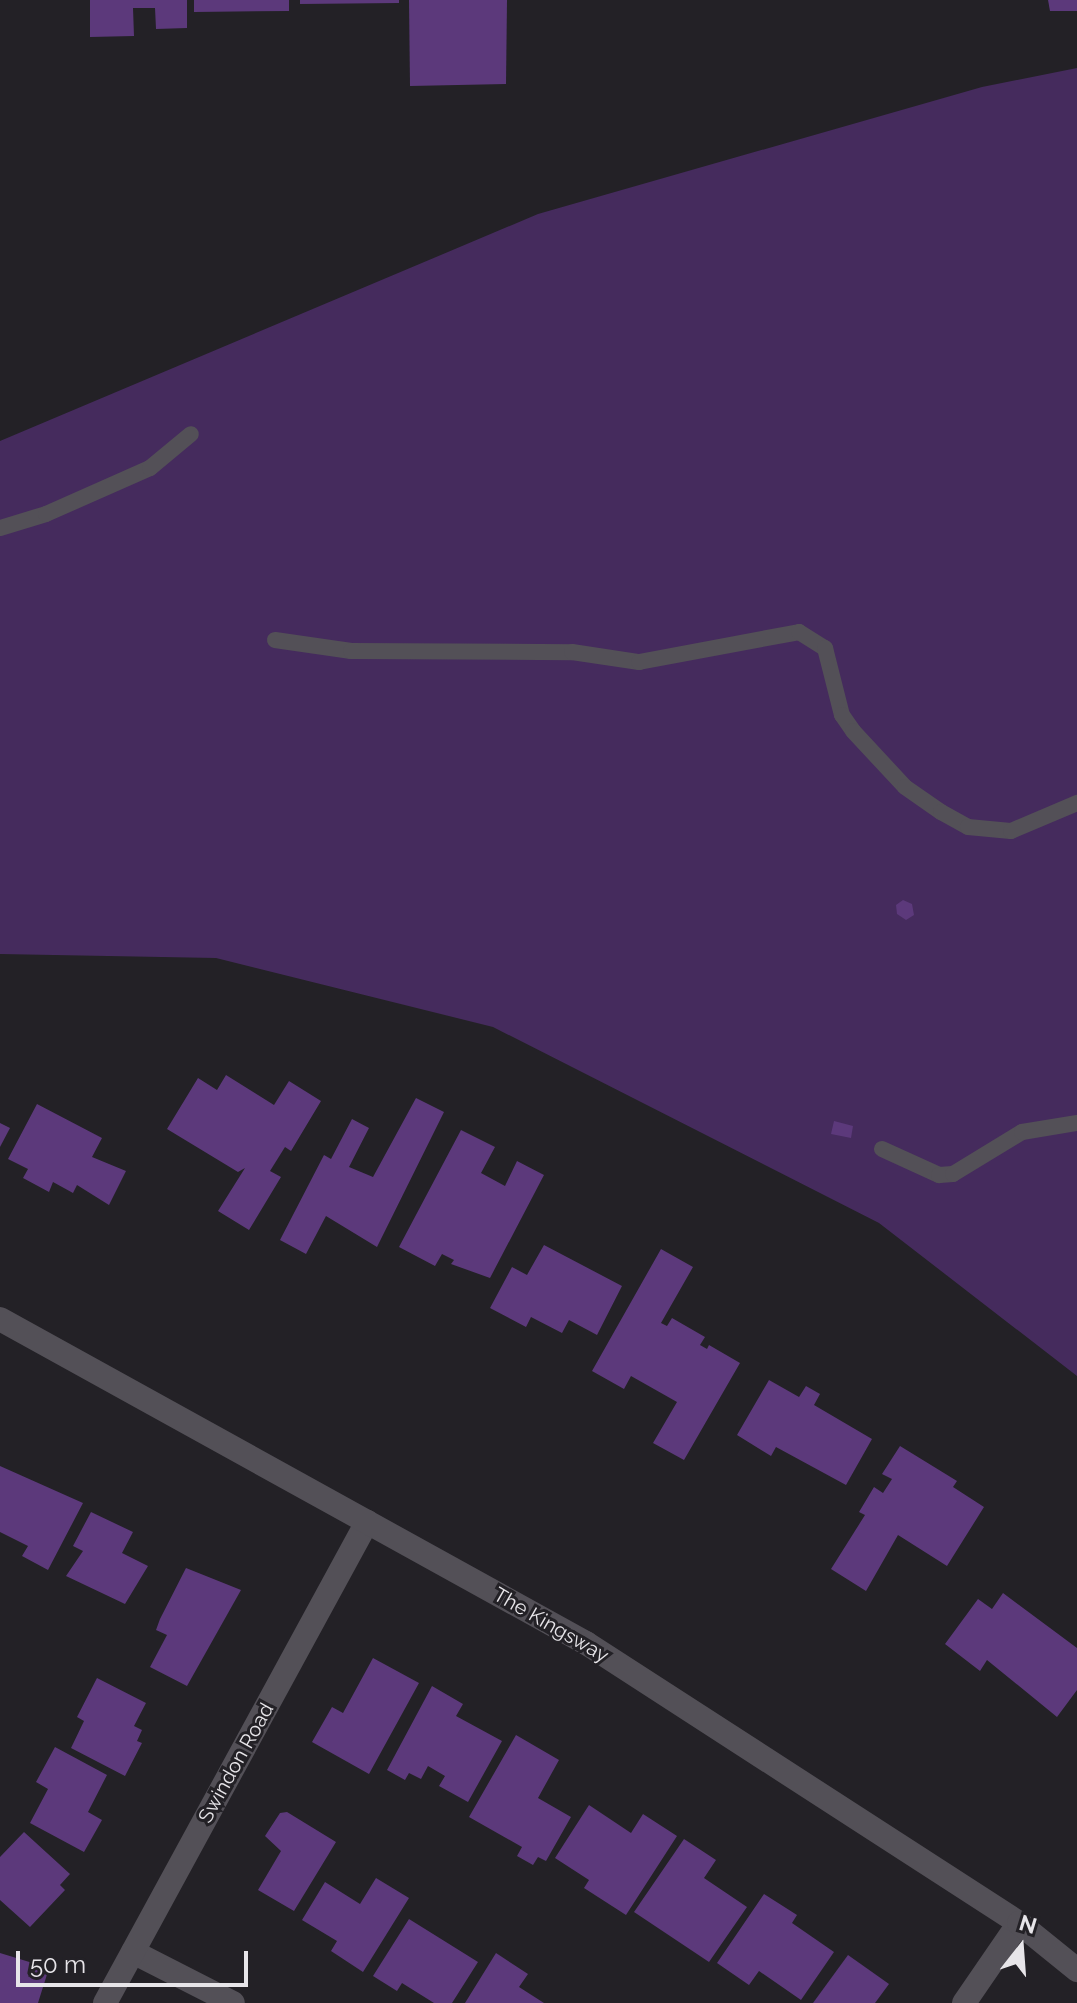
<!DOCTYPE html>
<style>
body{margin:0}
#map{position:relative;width:1077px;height:2003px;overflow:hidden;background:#232126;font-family:Raleway,sans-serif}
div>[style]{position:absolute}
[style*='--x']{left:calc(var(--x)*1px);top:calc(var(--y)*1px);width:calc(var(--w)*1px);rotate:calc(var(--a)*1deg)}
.green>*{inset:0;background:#452b5d}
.building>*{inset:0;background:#5c397b}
.service>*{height:16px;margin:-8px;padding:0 8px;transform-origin:8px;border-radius:8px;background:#535057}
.minor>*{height:24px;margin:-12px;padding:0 12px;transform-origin:12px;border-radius:12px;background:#535057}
.tertiary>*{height:24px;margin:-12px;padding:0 12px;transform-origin:12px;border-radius:12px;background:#535057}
span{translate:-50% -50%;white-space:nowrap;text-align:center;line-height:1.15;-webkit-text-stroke:6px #232126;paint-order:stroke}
.street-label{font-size:20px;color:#e7e5e9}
.north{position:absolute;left:981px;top:1907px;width:80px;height:80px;-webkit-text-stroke:6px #232126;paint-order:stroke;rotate:17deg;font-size:22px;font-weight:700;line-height:32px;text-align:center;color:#e7e5e9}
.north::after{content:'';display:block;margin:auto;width:28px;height:36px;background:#e7e5e9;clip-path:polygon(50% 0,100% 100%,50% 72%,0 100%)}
.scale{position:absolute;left:16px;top:1951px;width:232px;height:36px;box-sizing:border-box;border:4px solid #e7e5e9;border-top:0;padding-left:10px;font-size:24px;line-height:28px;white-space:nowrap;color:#e7e5e9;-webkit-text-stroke:6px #232126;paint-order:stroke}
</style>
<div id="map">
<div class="green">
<div style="clip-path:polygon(1077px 68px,1077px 1376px,879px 1223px,493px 1027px,216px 958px,0 954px,0 441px,538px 214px,982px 87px)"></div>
</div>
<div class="building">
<div style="clip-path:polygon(90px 0,187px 0,187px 28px,156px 29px,155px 8px,133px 8px,134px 36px,90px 37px)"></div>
<div style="clip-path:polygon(194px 0,289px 0,289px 11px,194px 12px)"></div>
<div style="clip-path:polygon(300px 0,399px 0,399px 3px,300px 4px)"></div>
<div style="clip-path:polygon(409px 0,507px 0,506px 84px,410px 86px)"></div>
<div style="clip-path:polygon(1048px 0,1077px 0,1077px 11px,1050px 11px)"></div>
<div style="clip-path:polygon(903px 900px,912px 904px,914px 915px,906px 920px,897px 914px,896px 905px)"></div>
<div style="clip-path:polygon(226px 1075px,274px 1105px,289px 1081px,321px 1101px,291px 1151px,285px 1147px,270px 1171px,281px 1177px,249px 1230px,218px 1211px,245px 1168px,238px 1172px,167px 1129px,198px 1078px,217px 1090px)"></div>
<div style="clip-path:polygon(416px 1098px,444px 1112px,377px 1247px,326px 1216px,306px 1254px,280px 1240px,324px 1155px,331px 1159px,352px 1119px,369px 1128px,349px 1167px,373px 1177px)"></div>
<div style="clip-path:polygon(37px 1104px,102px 1138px,92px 1157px,126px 1171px,109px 1205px,77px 1185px,73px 1193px,53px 1182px,49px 1192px,23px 1178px,28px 1169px,8px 1159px)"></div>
<div style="clip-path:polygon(834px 1121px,853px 1126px,851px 1138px,831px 1134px)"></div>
<div style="clip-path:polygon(0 1123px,10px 1128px,0 1147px)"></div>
<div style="clip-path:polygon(461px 1130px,495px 1147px,481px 1173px,505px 1186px,517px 1161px,544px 1175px,490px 1278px,451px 1264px,454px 1260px,442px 1254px,435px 1266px,399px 1247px)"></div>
<div style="clip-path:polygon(544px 1245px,622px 1286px,597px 1335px,569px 1320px,562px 1333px,531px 1317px,526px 1327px,490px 1308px,512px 1267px,527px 1275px)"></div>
<div style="clip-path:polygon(661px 1249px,693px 1267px,661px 1323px,667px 1326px,672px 1318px,705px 1337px,700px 1345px,707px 1349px,709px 1345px,740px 1363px,684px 1460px,653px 1443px,677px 1402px,631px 1376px,624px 1389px,592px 1371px)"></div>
<div style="clip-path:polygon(769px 1380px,799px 1397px,806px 1386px,820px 1394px,814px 1405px,872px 1439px,846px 1485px,776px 1447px,771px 1456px,737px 1435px)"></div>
<div style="clip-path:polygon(900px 1446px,957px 1481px,953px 1487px,984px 1507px,947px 1566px,898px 1535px,866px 1591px,831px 1569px,865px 1515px,859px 1512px,874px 1487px,883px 1493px,892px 1479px,882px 1474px)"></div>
<div style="clip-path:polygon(0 1466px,83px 1503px,48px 1570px,22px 1556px,28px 1546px,0 1532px)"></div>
<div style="clip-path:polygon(91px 1512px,133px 1532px,122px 1553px,148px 1566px,125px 1604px,66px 1576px,83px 1551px,73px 1546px)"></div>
<div style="clip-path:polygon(186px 1568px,241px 1590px,187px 1686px,150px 1667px,167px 1635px,156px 1630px,160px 1619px)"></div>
<div style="clip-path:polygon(1003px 1593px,1077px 1648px,1077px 1690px,1057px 1717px,987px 1660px,980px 1671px,945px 1644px,978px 1599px,992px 1609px)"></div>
<div style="clip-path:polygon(373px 1658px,419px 1683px,369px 1774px,312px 1742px,332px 1707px,343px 1713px)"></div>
<div style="clip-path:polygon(97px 1678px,146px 1703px,134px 1726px,142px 1730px,137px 1741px,142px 1743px,125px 1776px,71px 1748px,84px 1721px,77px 1717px)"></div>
<div style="clip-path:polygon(432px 1686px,463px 1704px,456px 1716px,502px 1741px,468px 1802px,439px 1786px,445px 1776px,428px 1766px,421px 1779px,409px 1773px,405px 1780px,387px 1770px)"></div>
<div style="clip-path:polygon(516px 1735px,559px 1760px,538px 1798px,571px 1817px,546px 1861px,538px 1857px,533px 1865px,517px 1856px,522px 1847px,469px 1817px)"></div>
<div style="clip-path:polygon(55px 1747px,107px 1775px,88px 1812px,102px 1820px,84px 1852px,30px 1823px,48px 1789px,36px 1782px)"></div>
<div style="clip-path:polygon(589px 1805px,631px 1833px,643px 1814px,677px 1836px,626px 1915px,584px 1888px,589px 1880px,555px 1858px)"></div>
<div style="clip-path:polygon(287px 1812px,336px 1842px,294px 1911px,258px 1890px,281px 1851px,265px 1836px,280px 1813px)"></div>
<div style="clip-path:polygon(24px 1832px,70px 1874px,60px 1885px,65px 1890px,30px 1927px,0 1900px,0 1857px)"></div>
<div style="clip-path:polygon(684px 1839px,716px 1860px,704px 1878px,747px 1907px,709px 1962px,634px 1912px)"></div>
<div style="clip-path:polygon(376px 1878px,409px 1898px,363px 1972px,331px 1951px,337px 1941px,302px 1920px,325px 1882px,360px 1904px)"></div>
<div style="clip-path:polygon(764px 1894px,797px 1915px,792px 1923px,834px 1952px,801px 2000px,759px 1971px,749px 1985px,717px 1963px)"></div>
<div style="clip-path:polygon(409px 1919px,478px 1962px,452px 2003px,434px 2003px,402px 1983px,397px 1991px,373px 1976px)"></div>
<div style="clip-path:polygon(0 1953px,49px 1968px,38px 2003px,0 2003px)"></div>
<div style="clip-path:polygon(496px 1953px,528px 1974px,519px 1987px,544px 2003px,465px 2003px)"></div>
<div style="clip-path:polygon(848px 1955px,889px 1984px,875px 2003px,813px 2003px)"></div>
</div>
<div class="service">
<div style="--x:0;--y:528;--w:48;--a:-16.9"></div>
<div style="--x:46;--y:514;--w:114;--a:-23.9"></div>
<div style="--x:150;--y:468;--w:53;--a:-39.7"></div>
<div style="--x:275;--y:640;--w:77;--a:8.2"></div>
<div style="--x:351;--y:651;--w:221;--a:0.3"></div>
<div style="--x:572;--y:652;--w:68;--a:8.5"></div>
<div style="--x:639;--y:662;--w:163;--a:-10.6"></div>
<div style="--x:799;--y:632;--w:31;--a:32"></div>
<div style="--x:825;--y:648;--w:69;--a:75.8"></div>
<div style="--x:842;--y:715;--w:19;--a:55"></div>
<div style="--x:853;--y:731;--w:76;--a:47.1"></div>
<div style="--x:905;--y:787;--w:44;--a:34.8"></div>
<div style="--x:941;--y:812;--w:31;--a:29"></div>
<div style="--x:968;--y:827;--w:43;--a:5.3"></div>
<div style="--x:1011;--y:831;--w:72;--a:-23"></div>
<div style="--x:882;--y:1149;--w:63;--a:24.5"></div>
<div style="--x:939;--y:1175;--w:14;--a:-4"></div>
<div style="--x:953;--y:1174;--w:81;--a:-31.3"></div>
<div style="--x:1022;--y:1132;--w:56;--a:-9.3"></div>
</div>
<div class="minor">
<div style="--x:133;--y:1952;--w:112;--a:27"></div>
<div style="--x:105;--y:2003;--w:548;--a:-61.42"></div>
<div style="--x:964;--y:2003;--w:97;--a:-55.5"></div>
</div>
<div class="tertiary">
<div style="--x:0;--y:1319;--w:670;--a:28.94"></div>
<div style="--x:586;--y:1643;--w:516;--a:32.89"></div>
<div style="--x:1019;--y:1923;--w:75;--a:39"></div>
</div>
<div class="street-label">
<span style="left:551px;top:1625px;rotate:30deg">The Kingsway</span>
<span style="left:236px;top:1763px;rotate:-61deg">Swindon Road</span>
</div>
<div class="north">N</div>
<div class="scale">50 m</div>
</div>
